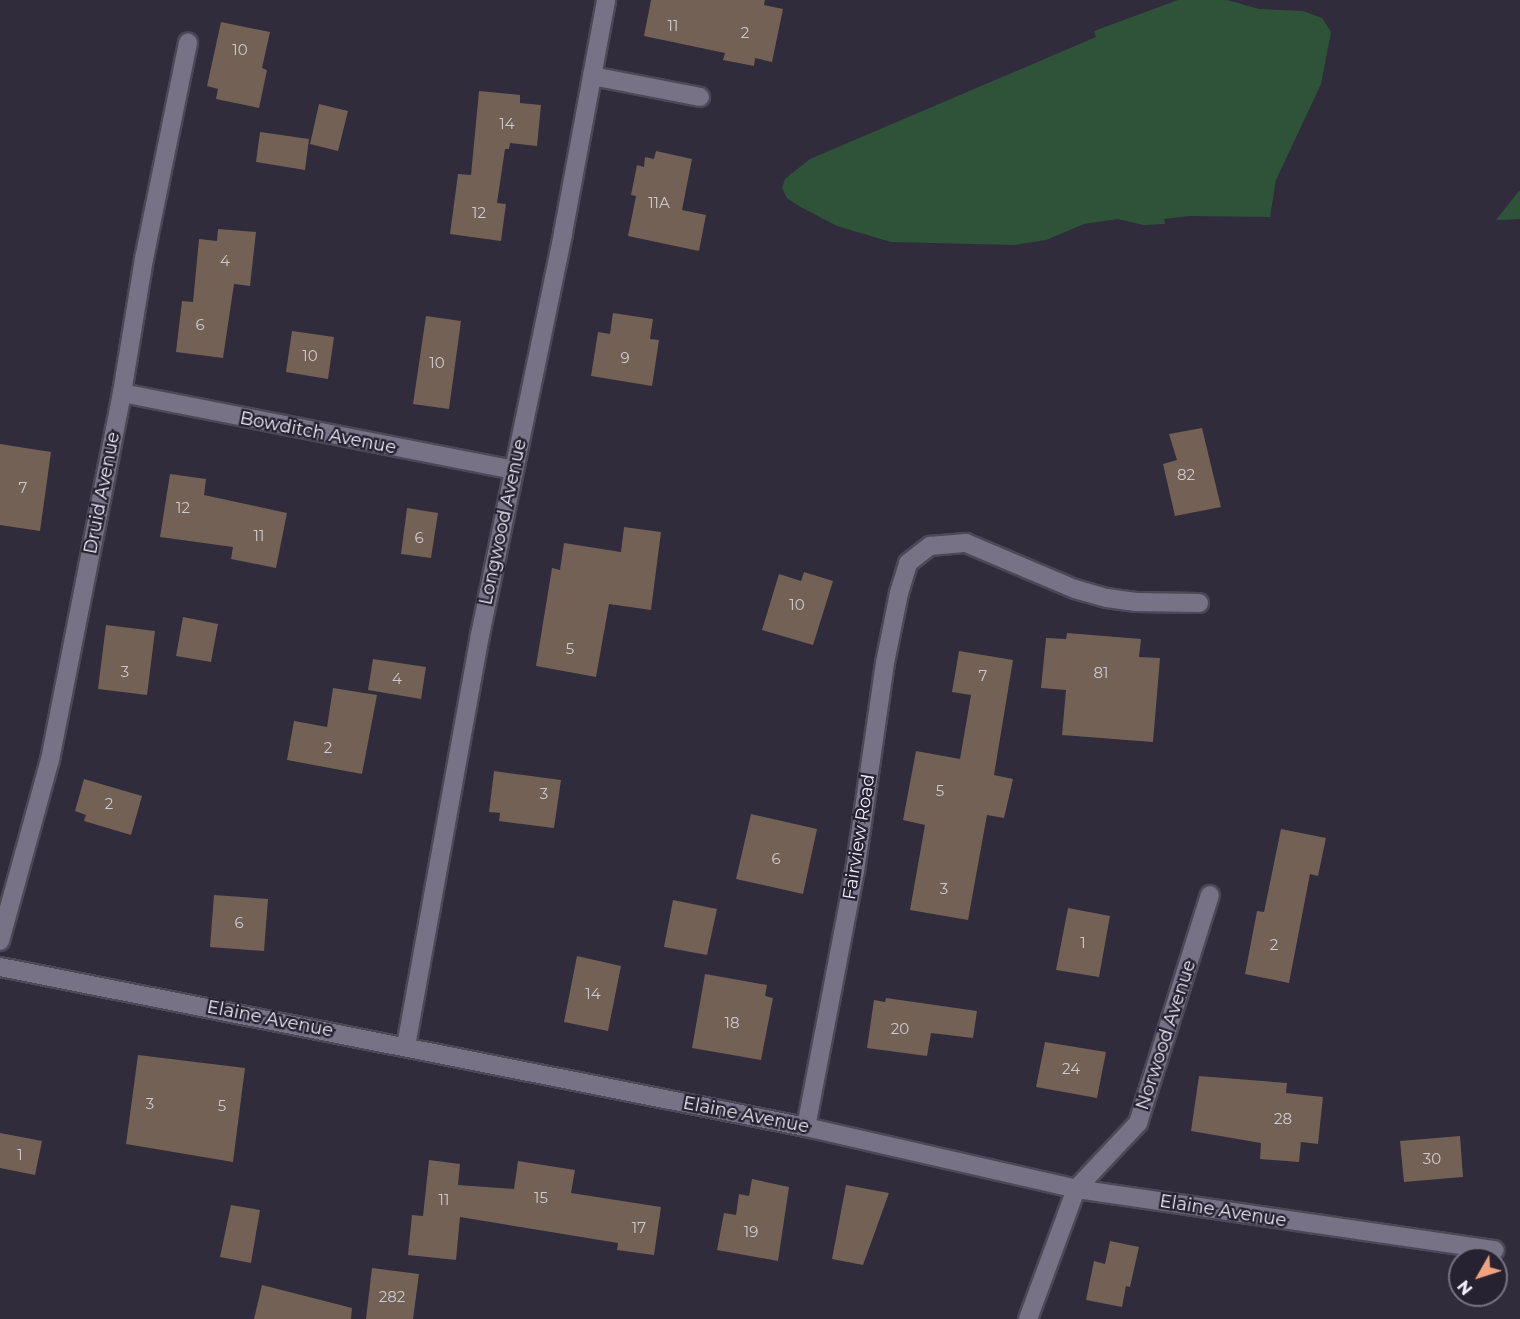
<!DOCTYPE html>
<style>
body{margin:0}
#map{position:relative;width:1520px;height:1319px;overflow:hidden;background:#302c3c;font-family:Montserrat,sans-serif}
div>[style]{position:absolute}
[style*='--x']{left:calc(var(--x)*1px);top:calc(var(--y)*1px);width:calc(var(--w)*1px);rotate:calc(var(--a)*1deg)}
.green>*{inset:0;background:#2e5339}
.building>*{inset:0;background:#726154}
.roads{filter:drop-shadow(2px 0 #4c4856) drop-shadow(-2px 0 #4c4856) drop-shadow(0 2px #4c4856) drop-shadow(0 -2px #4c4856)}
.street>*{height:18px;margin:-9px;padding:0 9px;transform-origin:9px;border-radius:9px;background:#777285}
span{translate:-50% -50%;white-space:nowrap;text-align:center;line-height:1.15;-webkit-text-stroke:4.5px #262232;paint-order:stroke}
.number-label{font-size:15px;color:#d0cacf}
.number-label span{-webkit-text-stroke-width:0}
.street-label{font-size:18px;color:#efedf8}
.north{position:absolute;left:1448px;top:1247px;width:60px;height:60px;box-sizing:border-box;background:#262232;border:2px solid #767381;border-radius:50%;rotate:231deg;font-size:16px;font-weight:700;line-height:24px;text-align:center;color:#efedf8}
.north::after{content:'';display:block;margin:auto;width:21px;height:27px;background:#f1a17d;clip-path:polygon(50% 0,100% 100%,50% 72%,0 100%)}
</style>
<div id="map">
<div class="green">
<div style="clip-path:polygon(1178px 0,1227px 0,1259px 9px,1303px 11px,1322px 18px,1331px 32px,1321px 84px,1276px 180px,1270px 217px,1190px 216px,1164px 219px,1165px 224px,1143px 225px,1118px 219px,1084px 224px,1046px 240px,1015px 245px,891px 242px,837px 226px,799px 206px,787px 198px,782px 188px,785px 179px,810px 159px,1096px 37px,1094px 31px)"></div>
<div style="clip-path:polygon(1520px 191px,1520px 219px,1496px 220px,1518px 192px)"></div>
</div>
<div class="building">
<div style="clip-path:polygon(651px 0,765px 0,764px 5px,783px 9px,772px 62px,755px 58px,754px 66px,723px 60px,725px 53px,644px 36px)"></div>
<div style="clip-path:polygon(221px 22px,270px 32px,262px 68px,267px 70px,259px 108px,216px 99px,218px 89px,207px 86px)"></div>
<div style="clip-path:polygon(479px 91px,520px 95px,520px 103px,541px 105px,537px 146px,510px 143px,509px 149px,505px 149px,497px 203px,506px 204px,501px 241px,450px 234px,458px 174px,471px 175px)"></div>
<div style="clip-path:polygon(319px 104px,348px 111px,338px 151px,310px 144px)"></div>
<div style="clip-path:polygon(260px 132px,309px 139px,305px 170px,256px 162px)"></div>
<div style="clip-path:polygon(656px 151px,692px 159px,682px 210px,706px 215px,699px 251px,628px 236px,636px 196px,631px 195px,637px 165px,644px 167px,645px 157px,654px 159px)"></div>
<div style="clip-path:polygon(218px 229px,256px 232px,250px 286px,234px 284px,223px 358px,176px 352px,182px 301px,193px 302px,199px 239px,217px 241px)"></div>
<div style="clip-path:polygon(613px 313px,653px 319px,650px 339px,659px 340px,652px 386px,591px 376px,598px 332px,610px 334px)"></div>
<div style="clip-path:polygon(426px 316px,461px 321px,449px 409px,413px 404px)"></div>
<div style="clip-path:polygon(292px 331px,334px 337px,328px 379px,286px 372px)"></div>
<div style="clip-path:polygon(1202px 428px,1221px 507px,1175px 516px,1163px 464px,1177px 460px,1169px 434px)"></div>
<div style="clip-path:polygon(0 444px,51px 452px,40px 531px,0 525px)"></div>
<div style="clip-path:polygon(170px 474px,206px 479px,204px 495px,287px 513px,276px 568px,231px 559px,233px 547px,160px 537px)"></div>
<div style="clip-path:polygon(407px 508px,438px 513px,431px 558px,401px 554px)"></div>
<div style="clip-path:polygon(624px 527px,661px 532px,651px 610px,609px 604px,596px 677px,536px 666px,552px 568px,560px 570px,564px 543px,621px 552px)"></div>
<div style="clip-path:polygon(804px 572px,833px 581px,813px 645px,762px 630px,779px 574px,801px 581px)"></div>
<div style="clip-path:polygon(183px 617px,218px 624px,211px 662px,176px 656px)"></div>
<div style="clip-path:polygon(106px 625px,155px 631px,147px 695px,98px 689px)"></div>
<div style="clip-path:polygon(1067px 633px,1141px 639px,1139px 657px,1160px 658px,1153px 742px,1062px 735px,1066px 690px,1041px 688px,1046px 638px,1066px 639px)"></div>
<div style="clip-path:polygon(959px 651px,1013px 660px,994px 775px,1013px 779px,1004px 818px,987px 815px,968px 920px,910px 910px,925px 825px,903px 820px,916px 751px,960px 759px,971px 695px,952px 692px)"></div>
<div style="clip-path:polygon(373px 659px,426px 667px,421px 699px,368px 690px)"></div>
<div style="clip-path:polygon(333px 688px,377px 695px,362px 774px,287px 760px,294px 721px,327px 727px)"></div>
<div style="clip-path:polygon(494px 771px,561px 780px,554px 828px,499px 821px,500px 813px,489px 812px)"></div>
<div style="clip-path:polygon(84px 779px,142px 796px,131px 835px,84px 821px,86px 815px,75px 811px)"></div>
<div style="clip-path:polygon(751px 814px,817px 829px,803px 894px,736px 879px)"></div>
<div style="clip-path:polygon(1281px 829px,1326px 838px,1318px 876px,1310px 874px,1289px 983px,1245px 974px,1257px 911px,1264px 912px)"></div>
<div style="clip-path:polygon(214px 895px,268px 899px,264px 951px,210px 947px)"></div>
<div style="clip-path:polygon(673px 900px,717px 909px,707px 955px,664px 947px)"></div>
<div style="clip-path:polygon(1068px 908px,1110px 916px,1099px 977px,1056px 970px)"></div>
<div style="clip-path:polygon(577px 956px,621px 966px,608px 1031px,564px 1022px)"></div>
<div style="clip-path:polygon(705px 974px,767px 985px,765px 996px,773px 998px,761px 1060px,692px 1048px)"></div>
<div style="clip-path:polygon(886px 998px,977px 1011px,973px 1038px,931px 1033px,927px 1056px,867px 1048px,874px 1000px,885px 1002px)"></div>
<div style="clip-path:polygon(1045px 1042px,1106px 1052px,1097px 1098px,1036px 1087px)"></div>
<div style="clip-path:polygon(138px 1055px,245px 1068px,233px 1162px,126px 1144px)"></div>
<div style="clip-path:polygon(1199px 1076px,1287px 1083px,1286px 1093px,1323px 1097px,1318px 1144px,1301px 1142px,1299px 1162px,1260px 1159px,1261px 1143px,1191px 1131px)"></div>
<div style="clip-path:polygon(0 1133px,42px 1141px,35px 1175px,0 1168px)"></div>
<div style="clip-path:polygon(1460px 1136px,1463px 1177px,1404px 1182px,1400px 1141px)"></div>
<div style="clip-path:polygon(429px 1160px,460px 1164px,458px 1185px,514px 1189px,518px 1161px,575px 1170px,571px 1193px,661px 1207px,654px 1255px,617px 1250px,618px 1243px,460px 1217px,456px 1260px,408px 1255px,412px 1215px,423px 1216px)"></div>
<div style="clip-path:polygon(752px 1179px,789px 1187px,778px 1261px,717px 1250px,724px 1213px,736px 1215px,739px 1194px,749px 1196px)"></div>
<div style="clip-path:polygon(846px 1185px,889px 1193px,863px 1265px,832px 1259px)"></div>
<div style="clip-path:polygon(231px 1205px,260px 1210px,251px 1263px,220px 1257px)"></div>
<div style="clip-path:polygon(1110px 1241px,1139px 1247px,1130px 1287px,1126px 1286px,1122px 1307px,1086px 1300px,1094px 1261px,1105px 1264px)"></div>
<div style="clip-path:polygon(372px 1268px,419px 1274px,413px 1319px,366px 1319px)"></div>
<div style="clip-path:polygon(262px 1285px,352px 1308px,351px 1319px,254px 1319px)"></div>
</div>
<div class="roads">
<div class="street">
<div style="--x:592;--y:76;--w:110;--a:11"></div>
<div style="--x:122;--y:393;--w:399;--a:11.1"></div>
<div style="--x:0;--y:941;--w:188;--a:-74.6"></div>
<div style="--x:50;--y:760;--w:374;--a:-78.9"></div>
<div style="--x:122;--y:393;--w:136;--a:-80.7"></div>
<div style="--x:144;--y:259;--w:221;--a:-78.5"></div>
<div style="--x:0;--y:967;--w:822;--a:11.23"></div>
<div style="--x:806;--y:1127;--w:277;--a:12.9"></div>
<div style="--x:1076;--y:1189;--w:423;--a:8.3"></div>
<div style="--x:406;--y:1046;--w:418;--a:-79.8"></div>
<div style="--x:480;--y:635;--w:410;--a:-78.3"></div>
<div style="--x:563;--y:233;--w:237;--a:-79.5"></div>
<div style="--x:806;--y:1127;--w:261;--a:-79.2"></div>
<div style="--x:855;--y:871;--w:210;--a:-81.8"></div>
<div style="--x:885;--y:663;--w:71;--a:-78.7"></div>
<div style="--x:899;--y:593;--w:31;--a:-73"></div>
<div style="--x:908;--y:563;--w:28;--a:-38"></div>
<div style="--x:930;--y:546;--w:36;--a:-5"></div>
<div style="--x:966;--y:543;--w:118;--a:22.9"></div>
<div style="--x:1075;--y:589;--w:33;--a:16"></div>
<div style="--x:1107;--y:598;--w:29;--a:8"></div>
<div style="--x:1136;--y:602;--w:63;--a:0.9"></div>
<div style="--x:1028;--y:1319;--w:139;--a:-69.7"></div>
<div style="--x:1076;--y:1189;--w:91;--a:-46.8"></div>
<div style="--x:1138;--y:1123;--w:239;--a:-72.5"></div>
</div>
</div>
<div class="number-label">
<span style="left:673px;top:26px">11</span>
<span style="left:745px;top:33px">2</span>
<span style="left:240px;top:50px">10</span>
<span style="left:507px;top:124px">14</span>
<span style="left:659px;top:203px">11A</span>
<span style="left:479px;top:213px">12</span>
<span style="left:225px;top:261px">4</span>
<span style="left:200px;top:325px">6</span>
<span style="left:310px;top:356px">10</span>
<span style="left:625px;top:358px">9</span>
<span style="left:437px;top:363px">10</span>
<span style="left:1186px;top:475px">82</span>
<span style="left:23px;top:488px">7</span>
<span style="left:183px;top:508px">12</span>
<span style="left:259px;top:536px">11</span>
<span style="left:419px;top:538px">6</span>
<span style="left:797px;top:605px">10</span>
<span style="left:570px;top:649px">5</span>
<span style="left:125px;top:672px">3</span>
<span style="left:1101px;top:673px">81</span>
<span style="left:983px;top:676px">7</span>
<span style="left:397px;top:679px">4</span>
<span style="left:328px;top:748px">2</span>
<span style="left:940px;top:791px">5</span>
<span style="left:544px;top:794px">3</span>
<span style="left:109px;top:804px">2</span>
<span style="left:776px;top:859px">6</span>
<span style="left:944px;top:889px">3</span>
<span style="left:239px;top:923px">6</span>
<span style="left:1083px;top:943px">1</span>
<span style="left:1274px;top:945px">2</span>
<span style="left:593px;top:994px">14</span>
<span style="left:732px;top:1023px">18</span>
<span style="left:900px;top:1029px">20</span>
<span style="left:1071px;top:1069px">24</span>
<span style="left:150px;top:1104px">3</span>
<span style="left:222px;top:1106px">5</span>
<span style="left:1283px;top:1119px">28</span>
<span style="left:20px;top:1155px">1</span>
<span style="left:1432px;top:1159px">30</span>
<span style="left:541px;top:1198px">15</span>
<span style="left:444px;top:1200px">11</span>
<span style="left:639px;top:1228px">17</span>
<span style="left:751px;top:1232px">19</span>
<span style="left:392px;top:1297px">282</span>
</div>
<div class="street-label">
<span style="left:318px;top:433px;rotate:11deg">Bowditch Avenue</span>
<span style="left:102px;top:493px;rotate:-79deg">Druid Avenue</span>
<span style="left:503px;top:522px;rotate:-78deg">Longwood Avenue</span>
<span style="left:859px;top:837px;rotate:-81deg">Fairview Road</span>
<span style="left:270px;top:1019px;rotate:11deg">Elaine Avenue</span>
<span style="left:1166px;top:1035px;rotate:-72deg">Norwood Avenue</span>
<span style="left:746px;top:1115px;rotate:11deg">Elaine Avenue</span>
<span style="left:1223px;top:1211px;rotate:9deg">Elaine Avenue</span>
</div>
<div class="north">N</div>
</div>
